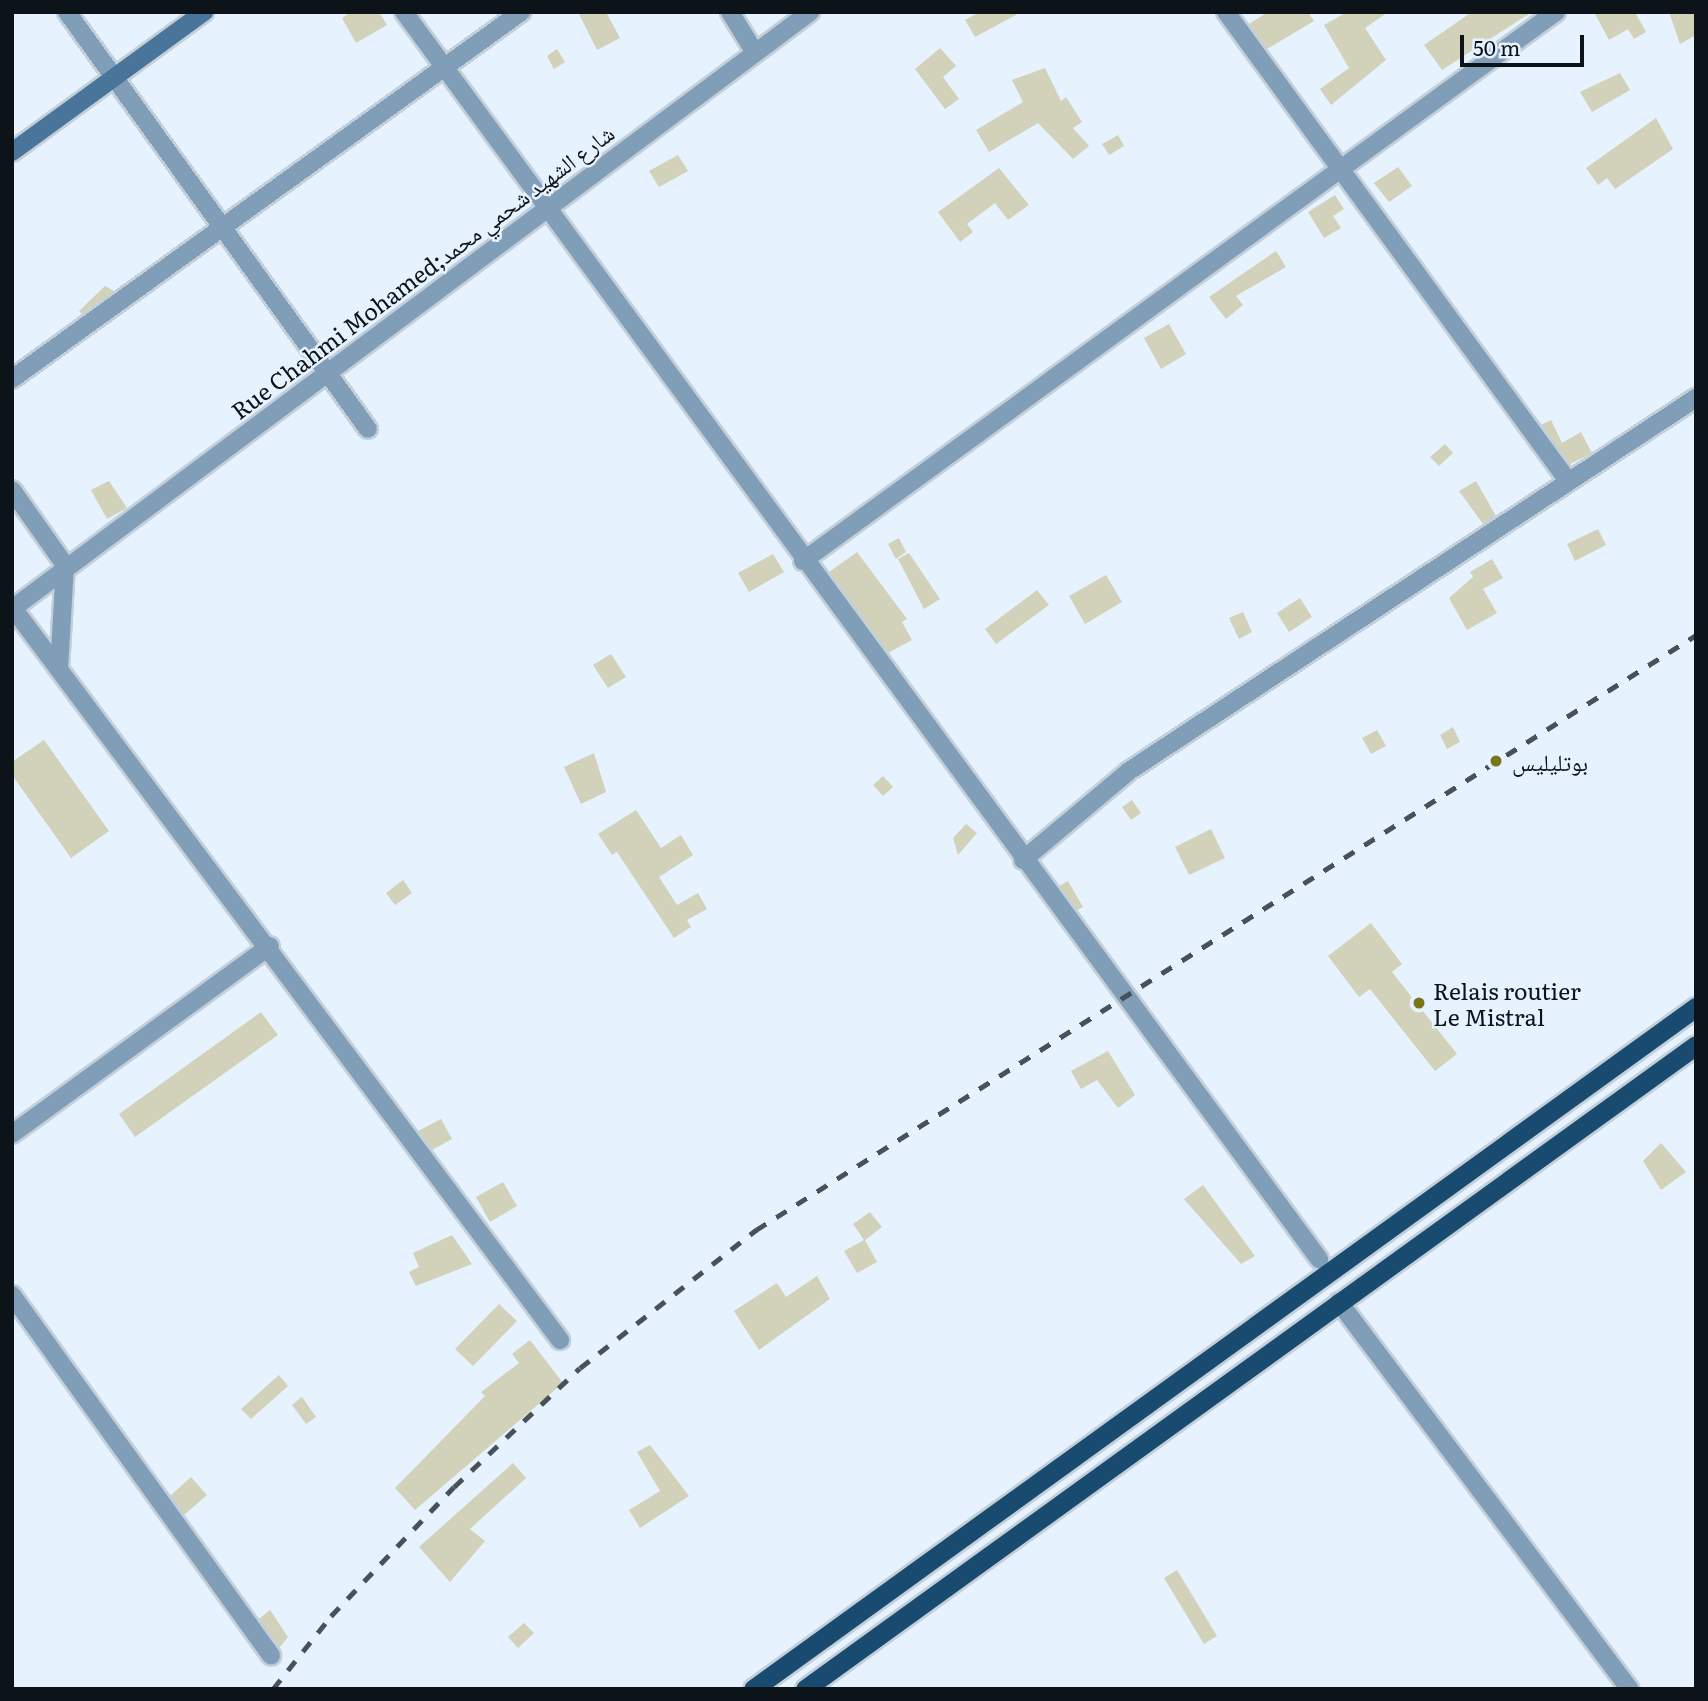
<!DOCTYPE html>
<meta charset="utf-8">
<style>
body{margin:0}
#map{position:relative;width:1708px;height:1701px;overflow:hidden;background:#e6f3fe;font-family:Literata,"Noto Naskh Arabic",serif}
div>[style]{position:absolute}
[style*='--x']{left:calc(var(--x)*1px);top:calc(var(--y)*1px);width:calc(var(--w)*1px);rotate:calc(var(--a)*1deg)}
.building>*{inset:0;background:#d2d1b9}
.roads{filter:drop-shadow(2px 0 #c3cfd9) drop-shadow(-2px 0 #c3cfd9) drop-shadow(0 2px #c3cfd9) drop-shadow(0 -2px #c3cfd9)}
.minor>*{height:18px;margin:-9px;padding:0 9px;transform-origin:9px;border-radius:9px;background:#809eb7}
.secondary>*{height:18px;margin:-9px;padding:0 9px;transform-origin:9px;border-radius:9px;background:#487599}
.trunk>*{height:19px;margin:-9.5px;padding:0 9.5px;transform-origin:9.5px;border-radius:9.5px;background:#184b6f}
.rail>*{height:5px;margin-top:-2.5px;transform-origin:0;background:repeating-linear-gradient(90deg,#485159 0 12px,transparent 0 24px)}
.dots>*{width:19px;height:19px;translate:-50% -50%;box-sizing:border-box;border:4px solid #e6f3fe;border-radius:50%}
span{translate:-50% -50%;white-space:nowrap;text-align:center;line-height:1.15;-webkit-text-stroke:5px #e6f3fe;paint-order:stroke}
.street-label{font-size:23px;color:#0c1319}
.poi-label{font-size:23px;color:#0c1319}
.left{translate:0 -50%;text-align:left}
.frame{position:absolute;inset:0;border:14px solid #0c1319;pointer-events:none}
.scale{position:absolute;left:1460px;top:35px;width:124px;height:32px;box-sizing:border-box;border:4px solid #0c1319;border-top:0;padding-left:9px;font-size:21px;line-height:24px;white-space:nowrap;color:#0c1319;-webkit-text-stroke:5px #e6f3fe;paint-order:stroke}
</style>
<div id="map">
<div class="building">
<div style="clip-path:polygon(351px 12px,379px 12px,387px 25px,356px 43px,342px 18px)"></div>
<div style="clip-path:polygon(578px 12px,606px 12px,620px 38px,597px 50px)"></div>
<div style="clip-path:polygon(980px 12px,1021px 12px,975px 37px,965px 20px)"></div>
<div style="clip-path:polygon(1268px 12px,1308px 12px,1314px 21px,1267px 49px,1249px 24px)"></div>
<div style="clip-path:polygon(1347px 12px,1388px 12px,1365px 28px,1386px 60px,1331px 105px,1320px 89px,1349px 68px,1324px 25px)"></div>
<div style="clip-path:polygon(1472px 12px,1532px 12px,1442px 70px,1424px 45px)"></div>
<div style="clip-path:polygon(1594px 12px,1635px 12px,1646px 32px,1634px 39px,1628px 29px,1609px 40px)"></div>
<div style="clip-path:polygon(1669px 12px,1696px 12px,1696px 35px,1680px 44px)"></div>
<div style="clip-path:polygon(940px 48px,956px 66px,943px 77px,959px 99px,945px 109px,915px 69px)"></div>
<div style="clip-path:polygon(557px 49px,565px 62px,554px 69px,547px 56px)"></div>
<div style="clip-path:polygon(1045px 68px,1061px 101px,1066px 97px,1082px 122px,1073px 128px,1089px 146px,1073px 159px,1038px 123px,989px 152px,976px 130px,1023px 102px,1012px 80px)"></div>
<div style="clip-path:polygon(1620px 73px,1630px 90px,1592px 112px,1580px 92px)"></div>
<div style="clip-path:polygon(1656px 118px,1673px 149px,1615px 189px,1607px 178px,1598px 185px,1586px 168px)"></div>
<div style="clip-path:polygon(1118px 135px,1124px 146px,1109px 155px,1102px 144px)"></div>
<div style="clip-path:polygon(678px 155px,688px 171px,659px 187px,649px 171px)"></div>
<div style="clip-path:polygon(1398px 167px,1412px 186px,1389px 202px,1374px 183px)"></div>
<div style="clip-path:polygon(999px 168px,1029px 205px,1008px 220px,995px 203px,967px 224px,973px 232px,960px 242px,938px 212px)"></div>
<div style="clip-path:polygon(1335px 195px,1344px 209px,1333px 216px,1341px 228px,1324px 238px,1308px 212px)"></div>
<div style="clip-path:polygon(1276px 251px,1286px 267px,1236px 296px,1243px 305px,1226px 319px,1209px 297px)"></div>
<div style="clip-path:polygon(105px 286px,114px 291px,82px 314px,79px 311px)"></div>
<div style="clip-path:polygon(1169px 324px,1186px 354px,1161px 369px,1144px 338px)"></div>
<div style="clip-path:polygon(1551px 420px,1562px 443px,1581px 432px,1592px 453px,1570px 464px,1541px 425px)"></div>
<div style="clip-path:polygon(1445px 444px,1453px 453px,1439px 466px,1430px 457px)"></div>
<div style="clip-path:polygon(109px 481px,127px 508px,107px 519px,91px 490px)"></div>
<div style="clip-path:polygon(1476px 481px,1496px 516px,1483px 524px,1459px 491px)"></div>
<div style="clip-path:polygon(1598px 529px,1606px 545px,1575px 561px,1567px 544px)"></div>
<div style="clip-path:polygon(899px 538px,906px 552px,896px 559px,888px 544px)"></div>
<div style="clip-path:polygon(857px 552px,907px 619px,902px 622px,912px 640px,888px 653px,829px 572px)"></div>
<div style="clip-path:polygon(909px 553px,940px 599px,924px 609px,898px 559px)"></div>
<div style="clip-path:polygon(773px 554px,784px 572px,749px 592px,738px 573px)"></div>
<div style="clip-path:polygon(1492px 559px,1503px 578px,1483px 589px,1497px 613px,1467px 630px,1449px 598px,1473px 577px,1470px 572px)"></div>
<div style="clip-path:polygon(1106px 575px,1122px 602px,1085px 624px,1069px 596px)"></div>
<div style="clip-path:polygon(1037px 590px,1049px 605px,996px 644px,985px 629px)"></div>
<div style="clip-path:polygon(1300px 598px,1312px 617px,1289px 632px,1277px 613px)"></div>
<div style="clip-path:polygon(1243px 612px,1252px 632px,1239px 639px,1229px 618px)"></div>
<div style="clip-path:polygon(611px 654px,626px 677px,608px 688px,593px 665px)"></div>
<div style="clip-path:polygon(1453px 727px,1460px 742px,1447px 749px,1440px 735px)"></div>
<div style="clip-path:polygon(1377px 730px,1386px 746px,1371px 754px,1362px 738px)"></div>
<div style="clip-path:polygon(44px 740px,109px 831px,71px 858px,12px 775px,12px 762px)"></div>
<div style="clip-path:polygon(594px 753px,606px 792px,581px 804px,564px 767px)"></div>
<div style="clip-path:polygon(883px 776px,893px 787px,883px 796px,873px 785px)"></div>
<div style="clip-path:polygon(1132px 800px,1141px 813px,1131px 820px,1122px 807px)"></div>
<div style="clip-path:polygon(636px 810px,661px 848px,681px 835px,693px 855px,659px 877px,677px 905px,698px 893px,707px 909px,687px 920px,691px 927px,674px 938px,617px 852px,612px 855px,598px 834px)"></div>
<div style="clip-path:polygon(966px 824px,977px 833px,958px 855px,953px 838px)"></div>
<div style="clip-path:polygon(1211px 829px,1225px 858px,1189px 875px,1175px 847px)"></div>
<div style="clip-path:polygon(403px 880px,412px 893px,395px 905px,386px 893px)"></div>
<div style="clip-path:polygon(1068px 881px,1083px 907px,1077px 910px,1059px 886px)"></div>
<div style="clip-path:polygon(1371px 923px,1402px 964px,1392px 972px,1457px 1054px,1435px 1071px,1370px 989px,1359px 997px,1328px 956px)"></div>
<div style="clip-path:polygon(261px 1012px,278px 1035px,135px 1137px,119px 1114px)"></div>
<div style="clip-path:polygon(1108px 1051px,1135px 1095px,1118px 1108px,1097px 1080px,1081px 1089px,1071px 1071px)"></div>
<div style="clip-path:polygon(441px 1119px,452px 1139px,432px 1150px,418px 1131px)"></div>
<div style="clip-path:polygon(1661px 1143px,1686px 1172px,1661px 1190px,1643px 1161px)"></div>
<div style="clip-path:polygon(503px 1182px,517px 1206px,490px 1222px,476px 1197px)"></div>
<div style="clip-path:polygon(1203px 1185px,1255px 1256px,1241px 1264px,1184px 1199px)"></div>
<div style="clip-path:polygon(870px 1212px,882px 1227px,865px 1240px,877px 1262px,857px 1273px,844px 1251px,864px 1240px,853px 1224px)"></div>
<div style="clip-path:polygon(452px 1235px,472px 1264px,416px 1286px,409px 1272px,419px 1267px,413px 1253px)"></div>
<div style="clip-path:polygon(817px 1276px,830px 1299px,759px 1350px,734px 1311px,777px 1283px,786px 1297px)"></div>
<div style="clip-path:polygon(499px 1304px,517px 1321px,473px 1366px,455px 1349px)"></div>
<div style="clip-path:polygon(530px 1340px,563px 1383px,415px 1510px,395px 1488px,485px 1396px,481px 1392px,519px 1363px,512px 1354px)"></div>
<div style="clip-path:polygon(279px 1375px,288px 1386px,251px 1419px,241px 1409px)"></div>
<div style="clip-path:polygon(302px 1397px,316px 1417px,306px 1424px,292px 1405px)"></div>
<div style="clip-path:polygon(650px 1445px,689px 1496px,640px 1528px,629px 1510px,660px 1491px,637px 1452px)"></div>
<div style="clip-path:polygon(513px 1463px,526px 1478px,470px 1529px,485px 1541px,450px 1582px,419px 1547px)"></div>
<div style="clip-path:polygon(191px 1477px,207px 1495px,184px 1515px,170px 1496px)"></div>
<div style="clip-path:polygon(1177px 1570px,1217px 1636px,1204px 1644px,1164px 1578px)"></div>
<div style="clip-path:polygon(270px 1610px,288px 1637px,279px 1648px,259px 1619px)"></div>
<div style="clip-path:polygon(524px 1623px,534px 1633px,518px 1648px,508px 1637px)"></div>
</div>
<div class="roads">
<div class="minor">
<div style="--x:67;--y:12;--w:514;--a:54.18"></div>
<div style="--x:404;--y:12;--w:1547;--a:53.73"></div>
<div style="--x:730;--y:12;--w:46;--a:58.4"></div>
<div style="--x:1226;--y:12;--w:580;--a:53.9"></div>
<div style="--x:12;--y:379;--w:628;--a:-35.79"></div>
<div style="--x:12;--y:490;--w:92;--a:54.8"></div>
<div style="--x:65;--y:565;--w:104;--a:93.3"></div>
<div style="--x:803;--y:561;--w:932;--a:-36.1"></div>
<div style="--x:13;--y:608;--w:914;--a:53.23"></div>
<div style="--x:12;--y:609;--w:997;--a:-36.8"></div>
<div style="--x:1023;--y:860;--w:138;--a:-40"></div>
<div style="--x:1129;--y:771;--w:679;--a:-33.34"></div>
<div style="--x:12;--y:1134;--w:319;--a:-36.1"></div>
<div style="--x:12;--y:1295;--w:444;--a:54.3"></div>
<div style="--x:1339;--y:1302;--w:484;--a:53.1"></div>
</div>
<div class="secondary">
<div style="--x:12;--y:152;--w:238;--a:-36.1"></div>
</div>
<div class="trunk">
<div style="--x:753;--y:1689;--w:1164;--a:-35.88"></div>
<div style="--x:805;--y:1689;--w:1099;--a:-35.86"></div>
</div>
</div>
<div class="rail">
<div style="--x:273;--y:1689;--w:93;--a:-51.5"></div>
<div style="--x:331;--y:1616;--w:178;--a:-46.4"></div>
<div style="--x:454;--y:1487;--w:173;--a:-43.4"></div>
<div style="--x:580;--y:1368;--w:224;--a:-38.1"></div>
<div style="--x:756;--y:1230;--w:1112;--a:-32.33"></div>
</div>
<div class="dots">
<div style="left:1496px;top:761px;background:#7b7519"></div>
<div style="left:1419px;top:1003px;background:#7b7519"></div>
</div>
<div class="street-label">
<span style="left:422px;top:271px;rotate:-37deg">Rue Chahmi Mohamed;شارع الشهيد شحمي محمد</span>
</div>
<div class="poi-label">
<span class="left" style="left:1512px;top:761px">بوتليليس</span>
<span class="left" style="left:1433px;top:1003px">Relais routier<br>Le Mistral</span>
</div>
<div class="frame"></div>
<div class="scale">50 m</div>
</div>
